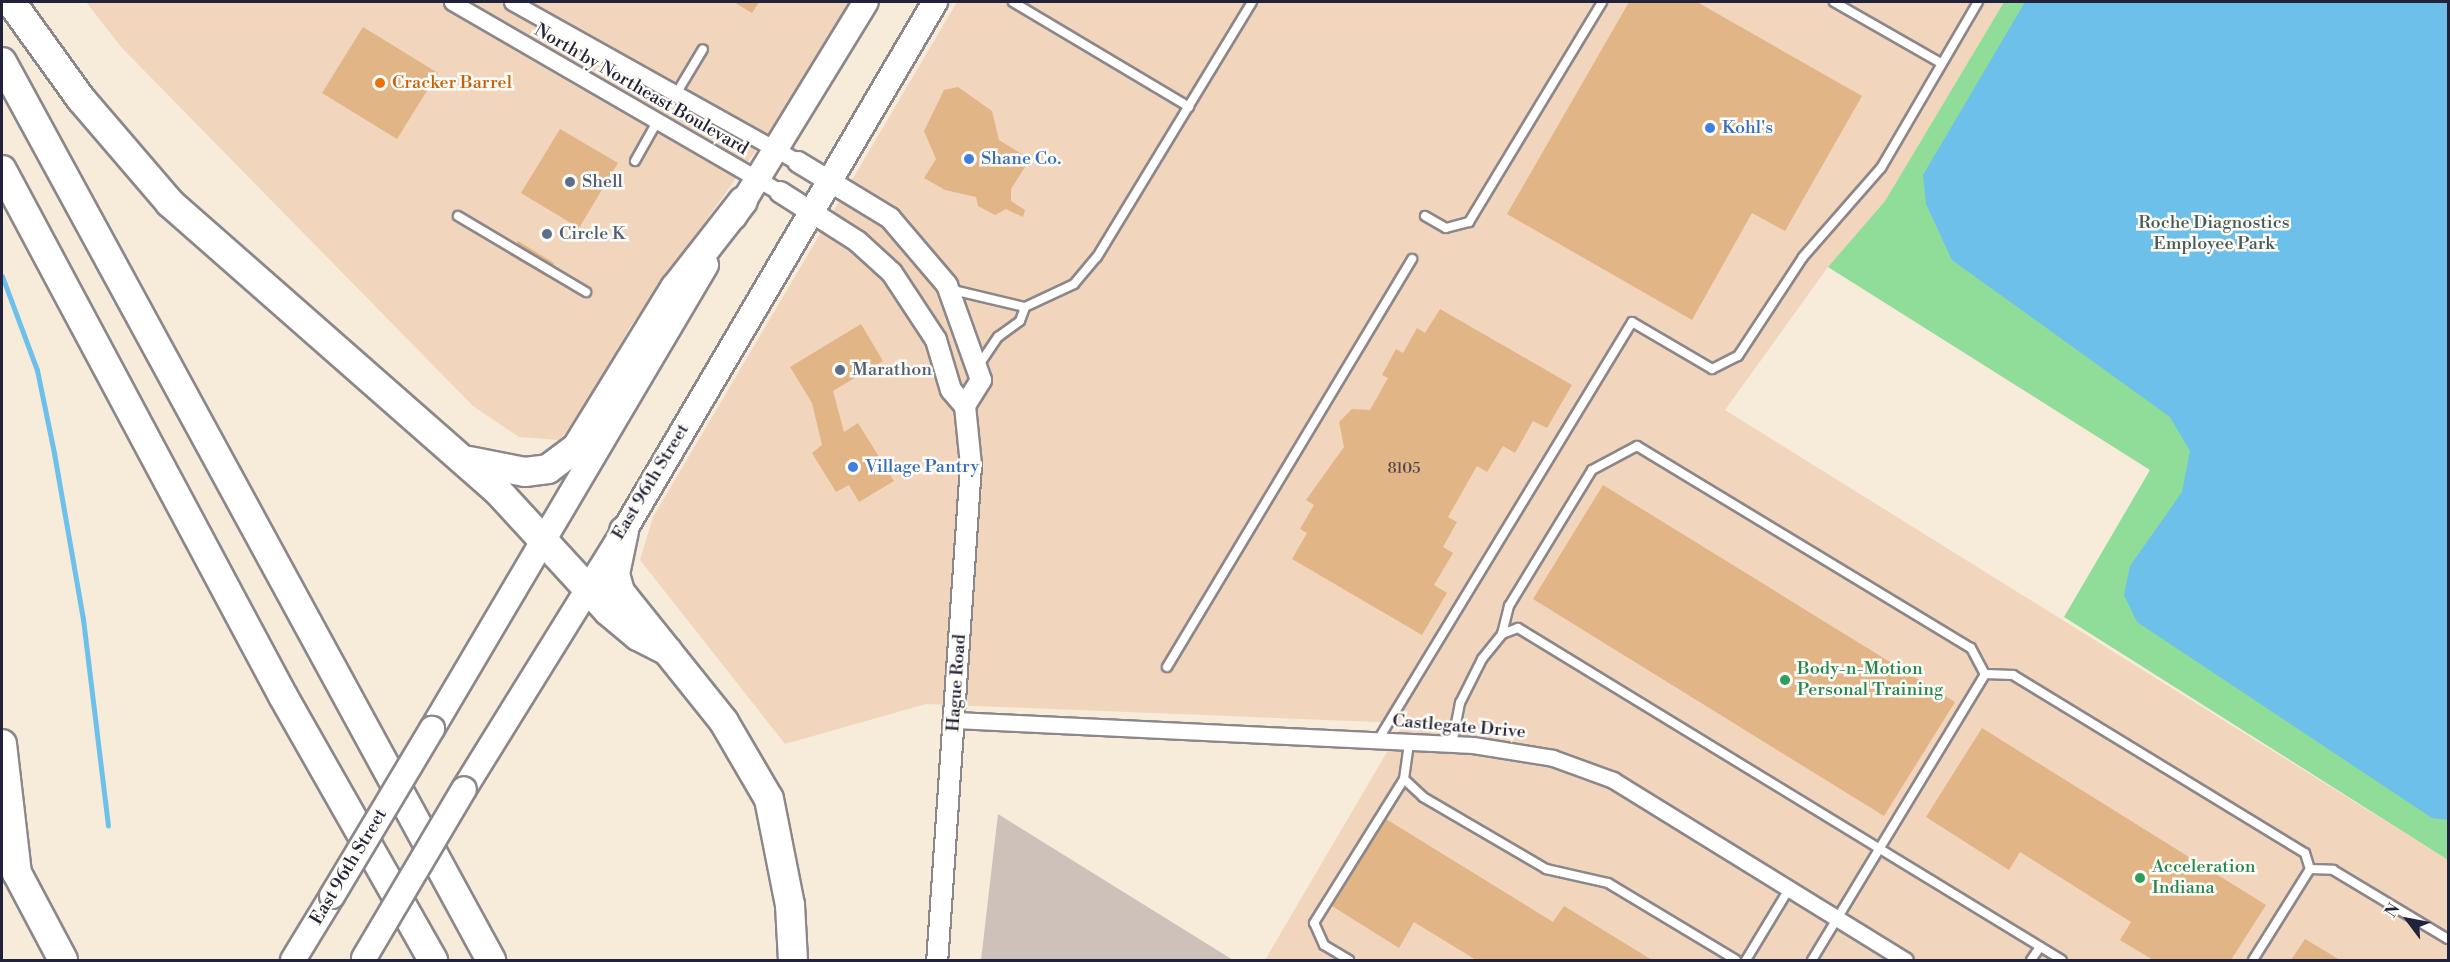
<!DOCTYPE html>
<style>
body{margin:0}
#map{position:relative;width:2450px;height:962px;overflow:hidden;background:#f7ecda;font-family:"Libre Bodoni",serif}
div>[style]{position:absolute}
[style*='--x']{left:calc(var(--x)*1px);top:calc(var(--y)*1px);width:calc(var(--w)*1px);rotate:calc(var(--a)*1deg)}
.built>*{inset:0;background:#f1d5bd}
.industrial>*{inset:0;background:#cec1ba}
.green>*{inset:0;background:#90dc99}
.water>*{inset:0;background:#6dc0e9}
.stream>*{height:5px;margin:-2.5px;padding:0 2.5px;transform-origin:2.5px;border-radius:2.5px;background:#6dc0e9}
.building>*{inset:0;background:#e2b586}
.roads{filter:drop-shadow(2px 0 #8c878a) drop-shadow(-2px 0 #8c878a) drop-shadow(0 2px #8c878a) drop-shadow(0 -2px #8c878a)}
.service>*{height:8px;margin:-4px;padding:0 4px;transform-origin:4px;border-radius:4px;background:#fff}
.minor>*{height:15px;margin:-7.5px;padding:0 7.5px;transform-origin:7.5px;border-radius:7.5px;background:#fff}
.tertiary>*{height:20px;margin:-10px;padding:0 10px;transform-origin:10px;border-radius:10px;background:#fff}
.primary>*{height:24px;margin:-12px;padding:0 12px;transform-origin:12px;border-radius:12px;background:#fff}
.motorway>*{height:28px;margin:-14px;padding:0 14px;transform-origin:14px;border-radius:14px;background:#fff}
.bridges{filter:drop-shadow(2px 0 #8c878a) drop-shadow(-2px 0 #8c878a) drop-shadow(0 2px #8c878a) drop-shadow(0 -2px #8c878a)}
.primary-bridge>*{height:24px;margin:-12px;padding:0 12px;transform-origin:12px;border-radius:12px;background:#fff}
.dots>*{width:16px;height:16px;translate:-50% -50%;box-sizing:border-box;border:3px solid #fdfcf7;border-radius:50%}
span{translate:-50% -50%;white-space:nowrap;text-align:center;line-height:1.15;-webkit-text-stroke:5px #fdfcf7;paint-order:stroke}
.number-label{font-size:15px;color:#52474e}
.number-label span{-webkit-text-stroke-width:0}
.food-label{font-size:18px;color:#c56008}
.left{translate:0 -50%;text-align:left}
.street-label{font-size:18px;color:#22223b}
.shop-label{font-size:18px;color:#366cbe}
.service-label{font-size:18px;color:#4e5e75}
.park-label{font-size:18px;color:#435a57}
.leisure-label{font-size:18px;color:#27864d}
.frame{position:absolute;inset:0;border:3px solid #22223b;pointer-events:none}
.north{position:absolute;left:2378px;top:890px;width:60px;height:60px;-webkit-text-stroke:4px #fdfcf7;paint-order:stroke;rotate:302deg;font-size:16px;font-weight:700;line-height:24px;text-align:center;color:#22223b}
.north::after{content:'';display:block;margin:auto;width:21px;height:27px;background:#22223b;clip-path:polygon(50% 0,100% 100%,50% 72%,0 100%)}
</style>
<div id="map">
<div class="built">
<div style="clip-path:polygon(86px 2px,850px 2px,786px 108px,630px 327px,582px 413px,559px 440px,519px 437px,473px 406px,122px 48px)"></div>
<div style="clip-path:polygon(957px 2px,2004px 2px,1885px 201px,1828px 267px,1725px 410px,2448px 860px,2448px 960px,1265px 960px,1404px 723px,926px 704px,785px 744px,640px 560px,653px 517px)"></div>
</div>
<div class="industrial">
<div style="clip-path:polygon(998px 814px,1233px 960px,981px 960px)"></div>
</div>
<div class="green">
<div style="clip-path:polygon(2004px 2px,2448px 2px,2448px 860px,2064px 617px,2150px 470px,1828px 267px,1885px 201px)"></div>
</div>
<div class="water">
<div style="clip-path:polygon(2025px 2px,2448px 2px,2448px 820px,2432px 818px,2137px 622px,2124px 595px,2130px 566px,2182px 492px,2190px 451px,2170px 417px,1952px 260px,1926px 204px,1923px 175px)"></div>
</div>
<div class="stream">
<div style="--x:2;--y:276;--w:100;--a:69.6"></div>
<div style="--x:37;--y:370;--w:85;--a:78.4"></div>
<div style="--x:54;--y:453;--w:169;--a:80.1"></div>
<div style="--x:83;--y:619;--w:208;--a:83.1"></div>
</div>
<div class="building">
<div style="clip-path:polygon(734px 2px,759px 2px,752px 13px)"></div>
<div style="clip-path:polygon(1629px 2px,1697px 2px,1862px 96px,1785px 231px,1752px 213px,1692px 320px,1507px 214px)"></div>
<div style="clip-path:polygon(363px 27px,438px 73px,397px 139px,322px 93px)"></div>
<div style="clip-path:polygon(958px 87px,992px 111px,999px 140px,1030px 159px,1011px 189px,1011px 201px,1025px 210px,1023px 217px,1006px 209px,995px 215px,978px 206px,976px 197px,945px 190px,924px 178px,936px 159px,924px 131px,944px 90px)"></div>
<div style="clip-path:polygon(560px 129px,618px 163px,579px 228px,521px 193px)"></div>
<div style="clip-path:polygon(518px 241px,554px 263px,547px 277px,510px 255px)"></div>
<div style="clip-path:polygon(1440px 309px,1572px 385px,1547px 428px,1533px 421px,1515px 453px,1503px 446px,1487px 472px,1477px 466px,1448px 517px,1457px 522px,1443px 547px,1453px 553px,1434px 585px,1447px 593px,1422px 635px,1292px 559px,1307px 533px,1300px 529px,1314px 505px,1306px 500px,1344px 447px,1339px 422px,1352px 409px,1370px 410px,1388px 378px,1382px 375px,1396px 349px,1403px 353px,1417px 328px,1425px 333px)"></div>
<div style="clip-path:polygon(861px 324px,883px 361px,833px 391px,844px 432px,858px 423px,894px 481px,859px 502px,849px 485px,836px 492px,812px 453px,822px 445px,812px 403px,790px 367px)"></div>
<div style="clip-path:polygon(1603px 485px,1955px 702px,1884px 816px,1533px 599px)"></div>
<div style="clip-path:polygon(1982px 728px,2266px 905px,2231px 960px,2153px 960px,2120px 940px,2131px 922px,2020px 852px,2009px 870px,1926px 817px)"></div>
<div style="clip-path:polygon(1386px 819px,1553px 922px,1564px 906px,1652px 960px,1476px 960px,1414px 922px,1399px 948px,1332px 906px)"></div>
<div style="clip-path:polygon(2305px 939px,2340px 960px,2291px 960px)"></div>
</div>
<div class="roads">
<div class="service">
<div style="--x:1013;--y:2;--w:205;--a:30.8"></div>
<div style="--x:1834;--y:2;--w:123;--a:29.7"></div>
<div style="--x:676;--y:94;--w:52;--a:-59"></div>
<div style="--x:635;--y:161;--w:45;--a:-60.6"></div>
<div style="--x:458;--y:216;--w:149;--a:30.7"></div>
<div style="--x:1425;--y:216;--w:24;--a:30"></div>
<div style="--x:1446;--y:228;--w:24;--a:-15"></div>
<div style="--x:1469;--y:222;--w:257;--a:-58.8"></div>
<div style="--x:953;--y:290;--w:74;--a:13.3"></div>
<div style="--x:1025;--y:307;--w:54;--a:-25.1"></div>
<div style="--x:1074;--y:284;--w:35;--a:-50"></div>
<div style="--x:1097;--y:257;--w:298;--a:-58.7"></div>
<div style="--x:979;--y:365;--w:34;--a:-56"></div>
<div style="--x:998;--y:337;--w:27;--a:-36"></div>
<div style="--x:1020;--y:321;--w:15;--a:-70"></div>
<div style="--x:1502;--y:634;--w:29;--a:-76"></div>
<div style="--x:1509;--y:606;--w:159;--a:-58.6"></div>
<div style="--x:1592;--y:470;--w:51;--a:-28.1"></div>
<div style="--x:1637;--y:446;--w:390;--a:31.2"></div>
<div style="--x:1971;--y:648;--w:30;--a:62"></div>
<div style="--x:1167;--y:667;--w:476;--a:-59"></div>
<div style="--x:1378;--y:740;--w:489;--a:-58.7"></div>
<div style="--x:1632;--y:322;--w:93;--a:30.4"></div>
<div style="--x:1712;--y:369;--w:29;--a:-27"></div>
<div style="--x:1738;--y:356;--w:118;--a:-56.7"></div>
<div style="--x:1803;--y:257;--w:118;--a:-48.8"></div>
<div style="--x:1881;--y:168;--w:192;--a:-59.7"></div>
<div style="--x:1452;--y:744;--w:42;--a:-79"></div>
<div style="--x:1460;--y:703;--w:49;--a:-63.4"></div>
<div style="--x:1482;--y:659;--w:32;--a:-51"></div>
<div style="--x:1502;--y:634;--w:17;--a:-21"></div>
<div style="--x:1518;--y:628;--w:637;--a:31.4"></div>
<div style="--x:1404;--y:779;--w:26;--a:43"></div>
<div style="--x:1423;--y:797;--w:143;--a:30.3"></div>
<div style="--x:1546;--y:869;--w:64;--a:12.7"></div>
<div style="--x:1608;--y:883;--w:149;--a:31"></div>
<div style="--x:2310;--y:869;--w:23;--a:2"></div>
<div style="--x:2333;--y:870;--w:134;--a:31"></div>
<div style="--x:1349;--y:960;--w:29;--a:-149"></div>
<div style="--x:1324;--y:945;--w:24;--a:-114"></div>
<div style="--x:1314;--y:923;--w:170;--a:-58"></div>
<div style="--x:1404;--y:779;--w:37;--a:-82"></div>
<div style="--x:1746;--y:960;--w:83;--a:-58.8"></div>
<div style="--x:1812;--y:960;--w:334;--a:-58.8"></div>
<div style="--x:1985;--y:674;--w:28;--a:2"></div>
<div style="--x:2013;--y:675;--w:342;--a:31.4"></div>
<div style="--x:2305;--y:853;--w:17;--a:73"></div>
<div style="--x:2310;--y:869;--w:107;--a:122.1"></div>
<div style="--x:2031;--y:960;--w:16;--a:-55"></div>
</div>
<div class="minor">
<div style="--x:452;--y:2;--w:379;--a:30.1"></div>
<div style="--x:512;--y:2;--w:328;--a:29.2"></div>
<div style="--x:955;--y:720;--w:519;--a:2.76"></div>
<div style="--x:1473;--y:745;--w:81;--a:9.2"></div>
<div style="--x:1553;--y:758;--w:64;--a:20.1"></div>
<div style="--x:1613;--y:780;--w:343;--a:31.7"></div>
</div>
<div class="tertiary">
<div style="--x:798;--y:162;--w:108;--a:31.3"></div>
<div style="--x:890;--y:218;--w:88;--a:49.6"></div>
<div style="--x:947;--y:285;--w:101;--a:70.3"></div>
<div style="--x:981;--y:380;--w:31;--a:122"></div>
<div style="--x:780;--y:192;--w:91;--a:32.5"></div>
<div style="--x:857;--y:241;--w:47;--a:42.4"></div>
<div style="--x:892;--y:273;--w:80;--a:56.7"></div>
<div style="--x:936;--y:340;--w:52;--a:73.3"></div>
<div style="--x:951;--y:390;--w:21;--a:49"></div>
<div style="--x:965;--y:406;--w:59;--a:84.2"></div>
<div style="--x:971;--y:465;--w:496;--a:93.9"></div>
</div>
<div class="primary">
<div style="--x:734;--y:217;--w:252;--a:-58.5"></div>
<div style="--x:432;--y:729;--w:539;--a:-59.44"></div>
<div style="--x:464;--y:789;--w:304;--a:-58.2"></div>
<div style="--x:624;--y:531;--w:614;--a:-59.55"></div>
<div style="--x:293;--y:960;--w:75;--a:-58.6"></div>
</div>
<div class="motorway">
<div style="--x:11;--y:2;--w:120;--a:54.2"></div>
<div style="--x:81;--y:99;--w:137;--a:49.4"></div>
<div style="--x:170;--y:203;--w:434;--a:41.3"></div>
<div style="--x:496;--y:489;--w:166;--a:47.4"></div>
<div style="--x:608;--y:611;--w:39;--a:40"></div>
<div style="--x:638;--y:636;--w:33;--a:27"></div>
<div style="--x:2;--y:62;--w:1023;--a:61.43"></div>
<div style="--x:2;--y:170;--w:596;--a:61.89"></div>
<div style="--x:283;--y:696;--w:304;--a:60.4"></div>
<div style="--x:469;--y:461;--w:57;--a:11.1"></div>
<div style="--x:525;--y:472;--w:23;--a:-7"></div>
<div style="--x:548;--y:469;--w:36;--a:-37"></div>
<div style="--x:577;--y:447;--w:187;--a:-58.4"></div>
<div style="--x:675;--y:288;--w:110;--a:-52"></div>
<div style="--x:624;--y:531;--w:44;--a:101.8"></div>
<div style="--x:615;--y:574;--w:19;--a:74"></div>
<div style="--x:620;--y:592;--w:166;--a:51.3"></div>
<div style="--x:724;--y:722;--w:89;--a:59.7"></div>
<div style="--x:769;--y:799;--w:108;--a:78.8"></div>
<div style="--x:790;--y:905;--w:55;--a:86.9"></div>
<div style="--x:2;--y:744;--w:130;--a:83.4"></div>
<div style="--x:17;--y:873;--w:98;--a:62.1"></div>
</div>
</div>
<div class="bridges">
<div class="primary-bridge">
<div style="--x:332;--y:896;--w:195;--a:-59.1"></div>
<div style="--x:364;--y:958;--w:196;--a:-59.4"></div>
</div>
</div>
<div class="dots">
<div style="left:380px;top:83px;background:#e8710a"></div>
<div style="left:1710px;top:128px;background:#3f7fe0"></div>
<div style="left:969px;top:159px;background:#3f7fe0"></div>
<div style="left:570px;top:182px;background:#5c6f8a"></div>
<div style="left:547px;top:234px;background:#5c6f8a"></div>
<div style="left:840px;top:370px;background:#5c6f8a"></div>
<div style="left:853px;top:467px;background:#3f7fe0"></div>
<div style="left:1785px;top:680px;background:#2e9e5b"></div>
<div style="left:2140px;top:878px;background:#2e9e5b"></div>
</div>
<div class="number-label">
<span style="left:1404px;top:469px">8105</span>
</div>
<div class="food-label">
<span class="left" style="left:392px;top:83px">Cracker Barrel</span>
</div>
<div class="street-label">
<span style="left:641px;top:90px;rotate:30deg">North by Northeast Boulevard</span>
<span style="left:651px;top:482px;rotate:-59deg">East 96th Street</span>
<span style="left:957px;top:683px;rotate:-86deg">Hague Road</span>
<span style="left:1459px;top:727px;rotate:5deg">Castlegate Drive</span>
<span style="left:349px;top:867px;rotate:-59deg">East 96th Street</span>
</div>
<div class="shop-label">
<span class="left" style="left:1722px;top:128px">Kohl's</span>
<span class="left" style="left:981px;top:159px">Shane Co.</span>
<span class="left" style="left:865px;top:467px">Village Pantry</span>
</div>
<div class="service-label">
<span class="left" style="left:582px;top:182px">Shell</span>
<span class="left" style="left:559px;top:234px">Circle K</span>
<span class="left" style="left:852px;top:370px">Marathon</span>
</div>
<div class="park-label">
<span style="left:2214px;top:234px">Roche Diagnostics<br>Employee Park</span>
</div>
<div class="leisure-label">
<span class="left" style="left:1797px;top:680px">Body-n-Motion<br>Personal Training</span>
<span class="left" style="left:2152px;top:878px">Acceleration<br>Indiana</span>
</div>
<div class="frame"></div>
<div class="north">N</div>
</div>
